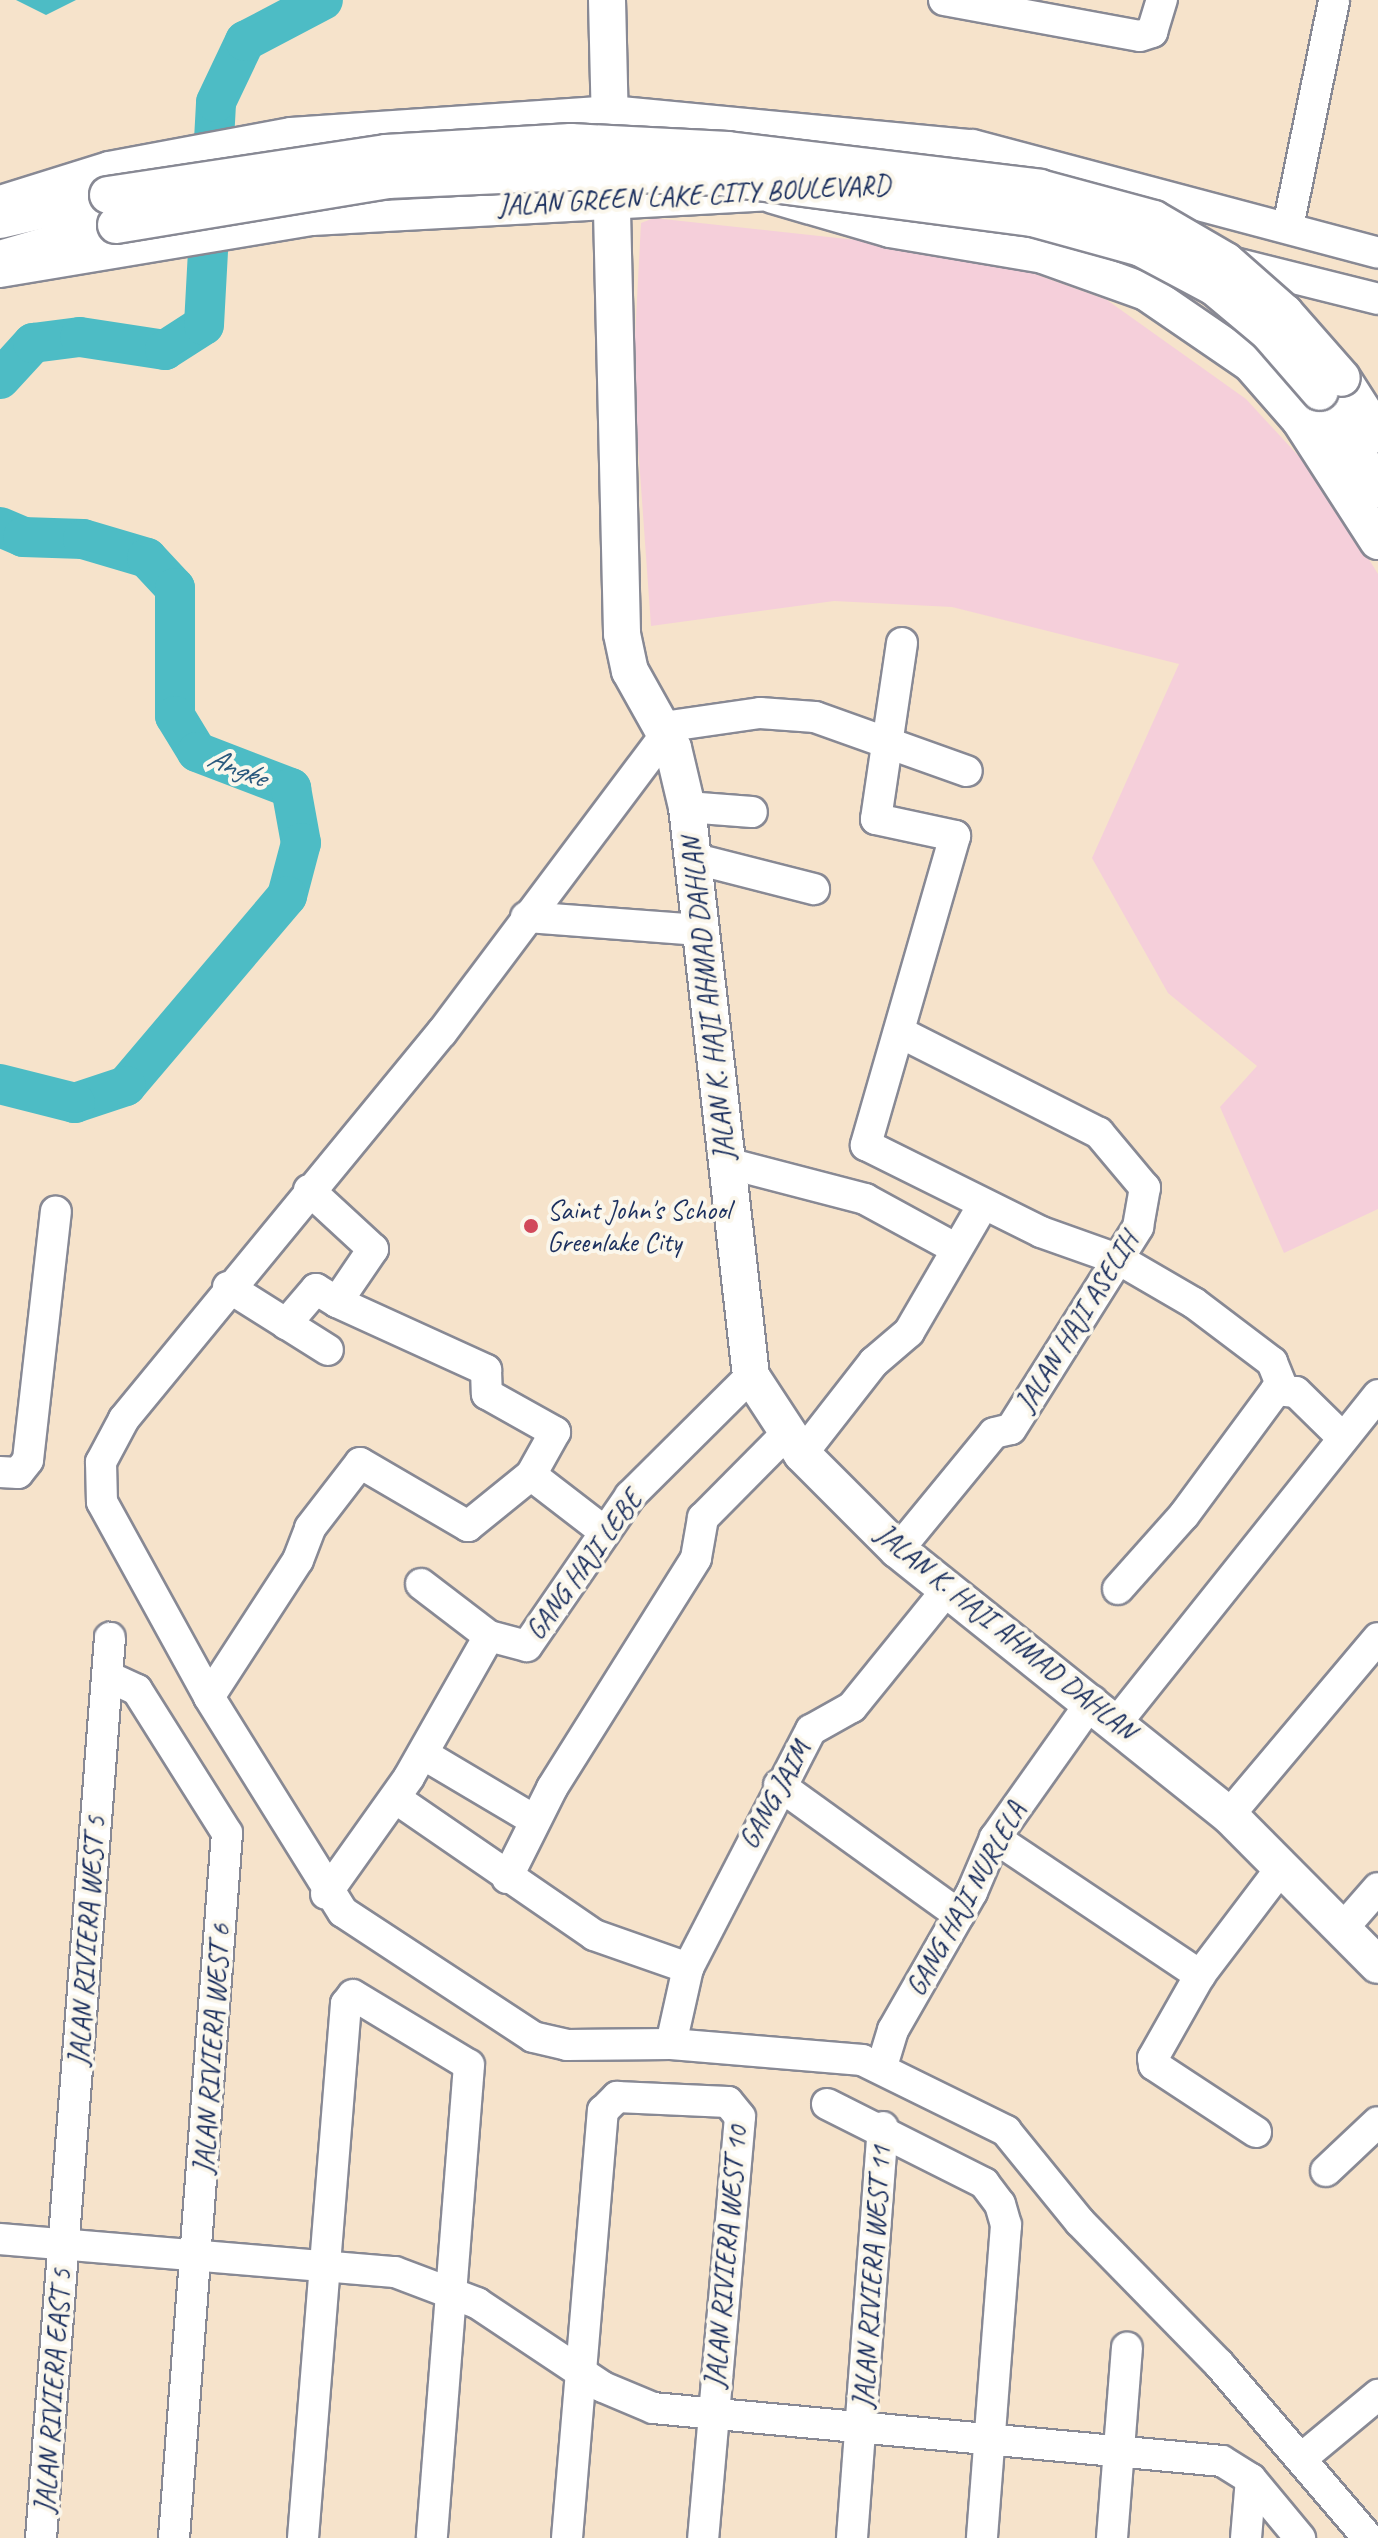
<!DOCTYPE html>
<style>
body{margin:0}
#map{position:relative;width:1378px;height:2538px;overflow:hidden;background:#f6e3cb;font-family:Caveat,sans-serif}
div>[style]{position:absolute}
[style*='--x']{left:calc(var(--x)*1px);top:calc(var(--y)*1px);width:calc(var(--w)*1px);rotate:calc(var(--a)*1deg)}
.built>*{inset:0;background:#f5cfda}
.water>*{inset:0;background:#4dbcc5}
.river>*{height:40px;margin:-20px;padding:0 20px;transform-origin:20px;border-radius:20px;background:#4dbcc5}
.roads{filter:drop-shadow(2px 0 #888994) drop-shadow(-2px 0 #888994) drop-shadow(0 2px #888994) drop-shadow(0 -2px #888994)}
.minor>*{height:30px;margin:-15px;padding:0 15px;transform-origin:15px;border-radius:15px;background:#fff}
.major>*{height:36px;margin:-18px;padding:0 18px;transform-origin:18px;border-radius:18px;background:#fff}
.bridges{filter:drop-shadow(2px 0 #888994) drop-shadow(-2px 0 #888994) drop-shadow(0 2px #888994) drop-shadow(0 -2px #888994)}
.major-bridge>*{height:36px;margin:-18px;padding:0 18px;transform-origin:18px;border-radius:18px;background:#fff}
.dots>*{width:22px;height:22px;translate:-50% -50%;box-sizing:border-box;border:4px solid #fbf7ec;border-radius:50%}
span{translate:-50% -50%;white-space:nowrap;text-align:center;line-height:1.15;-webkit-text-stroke:8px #fbf7ec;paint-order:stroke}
.street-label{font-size:28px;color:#1b2f5e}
.poi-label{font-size:28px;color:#1b2f5e}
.left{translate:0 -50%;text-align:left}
.water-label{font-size:30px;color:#2a597d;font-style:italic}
</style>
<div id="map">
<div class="built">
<div style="clip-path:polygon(654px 218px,976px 253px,1107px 300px,1246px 399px,1318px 477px,1378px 574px,1378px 1209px,1284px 1253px,1220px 1107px,1257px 1066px,1168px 993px,1092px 858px,1179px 664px,952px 607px,834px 601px,651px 626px,633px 375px,641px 223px)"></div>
</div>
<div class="water">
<div style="clip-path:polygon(16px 0,76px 0,46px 15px)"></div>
</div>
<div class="river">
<div style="--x:0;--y:379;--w:49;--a:-47.5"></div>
<div style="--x:33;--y:343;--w:47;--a:-7.3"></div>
<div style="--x:80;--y:337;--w:86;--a:8.7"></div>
<div style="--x:165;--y:350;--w:46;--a:-32.7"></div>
<div style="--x:204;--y:325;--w:223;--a:-86.9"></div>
<div style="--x:216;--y:102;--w:68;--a:-64.6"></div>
<div style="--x:245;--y:41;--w:88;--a:-27.7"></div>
<div style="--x:0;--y:527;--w:25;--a:23"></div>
<div style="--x:23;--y:537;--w:60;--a:1.9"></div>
<div style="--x:83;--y:539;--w:67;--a:16.5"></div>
<div style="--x:147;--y:558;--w:41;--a:47"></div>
<div style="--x:175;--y:588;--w:128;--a:90"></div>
<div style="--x:175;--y:716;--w:42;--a:58.6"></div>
<div style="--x:197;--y:752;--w:101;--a:21"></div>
<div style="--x:291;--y:788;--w:56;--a:79.7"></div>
<div style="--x:301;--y:843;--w:55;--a:104.8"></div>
<div style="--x:287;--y:896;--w:249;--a:130.3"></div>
<div style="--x:126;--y:1086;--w:54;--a:161.6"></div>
<div style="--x:75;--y:1103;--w:77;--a:-165.8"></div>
</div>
<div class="roads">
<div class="minor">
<div style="--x:944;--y:0;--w:199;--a:10.4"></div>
<div style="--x:1140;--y:36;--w:13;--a:-18"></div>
<div style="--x:1152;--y:32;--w:34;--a:-73"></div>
<div style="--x:0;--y:201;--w:114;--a:-17.3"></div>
<div style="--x:109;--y:167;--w:185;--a:-10.6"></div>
<div style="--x:291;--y:133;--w:320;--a:-3.9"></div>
<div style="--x:610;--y:111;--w:365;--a:5.4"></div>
<div style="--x:973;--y:145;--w:419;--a:14.9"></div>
<div style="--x:1288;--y:227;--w:232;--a:-78.5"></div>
<div style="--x:1230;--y:262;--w:153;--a:14"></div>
<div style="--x:0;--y:272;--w:316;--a:-9.5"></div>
<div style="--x:312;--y:220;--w:470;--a:-3.1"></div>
<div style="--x:902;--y:643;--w:178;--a:98.4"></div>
<div style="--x:876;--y:819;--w:81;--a:12.1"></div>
<div style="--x:955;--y:836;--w:322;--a:106.1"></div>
<div style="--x:866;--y:1145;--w:195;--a:26.4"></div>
<div style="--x:1041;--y:1232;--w:84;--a:19.5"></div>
<div style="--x:1120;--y:1260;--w:86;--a:30.2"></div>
<div style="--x:1194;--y:1303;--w:98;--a:37.1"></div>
<div style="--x:1272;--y:1362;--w:29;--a:68"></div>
<div style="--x:663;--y:727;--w:98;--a:-8.2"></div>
<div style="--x:760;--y:713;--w:55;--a:4.2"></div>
<div style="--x:815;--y:717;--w:161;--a:19.6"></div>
<div style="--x:666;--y:734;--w:373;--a:126.9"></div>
<div style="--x:442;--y:1032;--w:501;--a:129.41"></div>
<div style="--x:124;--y:1419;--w:49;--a:118.1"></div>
<div style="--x:101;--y:1462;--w:40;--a:88.6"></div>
<div style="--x:102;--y:1502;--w:222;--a:61.2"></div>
<div style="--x:209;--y:1697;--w:253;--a:58.1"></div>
<div style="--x:343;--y:1912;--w:227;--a:33.3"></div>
<div style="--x:533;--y:2037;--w:35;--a:13"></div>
<div style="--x:567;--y:2045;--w:104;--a:-0.6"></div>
<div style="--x:671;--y:2044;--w:192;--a:4.8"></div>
<div style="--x:862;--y:2060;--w:161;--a:26.2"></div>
<div style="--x:1006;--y:2131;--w:117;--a:50.9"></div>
<div style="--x:1080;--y:2222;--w:199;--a:45.6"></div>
<div style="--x:1219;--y:2364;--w:229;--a:49.4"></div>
<div style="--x:687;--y:807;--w:65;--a:4.4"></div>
<div style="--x:692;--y:858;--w:126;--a:14.3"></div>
<div style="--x:526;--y:917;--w:172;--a:4.3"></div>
<div style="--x:727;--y:1163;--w:143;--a:14.6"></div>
<div style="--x:865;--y:1199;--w:102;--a:28.6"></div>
<div style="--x:309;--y:1190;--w:87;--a:42.7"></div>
<div style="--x:373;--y:1249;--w:64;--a:124.2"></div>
<div style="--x:337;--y:1302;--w:164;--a:24.5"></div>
<div style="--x:486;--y:1370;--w:24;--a:88"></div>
<div style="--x:487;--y:1394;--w:78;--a:29.2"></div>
<div style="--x:555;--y:1432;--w:49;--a:119.2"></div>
<div style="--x:228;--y:1287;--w:118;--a:32.2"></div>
<div style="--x:286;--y:1324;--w:46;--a:-49.4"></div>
<div style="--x:316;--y:1289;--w:25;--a:32"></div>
<div style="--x:802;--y:1454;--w:117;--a:-52"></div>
<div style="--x:874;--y:1362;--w:46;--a:-40.6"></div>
<div style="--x:909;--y:1332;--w:147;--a:-59.8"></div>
<div style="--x:0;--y:1472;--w:18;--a:3"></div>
<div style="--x:18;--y:1473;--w:16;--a:-52"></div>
<div style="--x:28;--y:1460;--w:250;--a:-83.6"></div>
<div style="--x:898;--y:1550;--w:151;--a:-50.6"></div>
<div style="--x:994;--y:1433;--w:17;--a:-13"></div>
<div style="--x:1011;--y:1429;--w:239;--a:-57.8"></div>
<div style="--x:1138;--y:1227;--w:40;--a:-80"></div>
<div style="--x:1145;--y:1188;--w:72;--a:-129.9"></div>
<div style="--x:1099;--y:1133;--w:224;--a:-153.2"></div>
<div style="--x:421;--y:1584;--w:86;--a:37.4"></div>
<div style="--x:1118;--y:1589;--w:99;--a:-48.3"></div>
<div style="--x:1184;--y:1515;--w:155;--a:-53.6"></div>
<div style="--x:1276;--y:1390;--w:20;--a:6"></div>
<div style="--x:1296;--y:1392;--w:66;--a:44.4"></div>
<div style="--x:107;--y:1676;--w:33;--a:25"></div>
<div style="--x:137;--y:1690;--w:169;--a:57.8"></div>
<div style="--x:227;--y:1833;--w:707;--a:94.3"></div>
<div style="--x:209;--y:1697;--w:163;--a:-57"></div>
<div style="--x:298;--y:1560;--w:34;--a:-69"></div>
<div style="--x:310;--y:1528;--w:82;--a:-52.4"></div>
<div style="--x:360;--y:1463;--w:125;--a:30.3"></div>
<div style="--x:468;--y:1526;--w:81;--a:-39"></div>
<div style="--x:531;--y:1475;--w:93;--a:37.6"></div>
<div style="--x:1118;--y:1721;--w:417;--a:-51.4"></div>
<div style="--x:423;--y:1754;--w:129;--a:30.7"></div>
<div style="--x:779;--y:1785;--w:222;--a:35.8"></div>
<div style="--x:395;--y:1798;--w:242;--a:34.5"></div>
<div style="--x:594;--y:1935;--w:100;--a:19.3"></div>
<div style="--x:1229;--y:1815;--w:231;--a:-49.9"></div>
<div style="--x:995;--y:1838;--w:247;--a:33.8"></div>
<div style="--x:507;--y:1878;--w:101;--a:-63.4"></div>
<div style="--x:552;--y:1788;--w:271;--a:-57.9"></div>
<div style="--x:696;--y:1558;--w:41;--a:-80.1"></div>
<div style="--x:703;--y:1518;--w:118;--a:-45.3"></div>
<div style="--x:326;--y:1894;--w:143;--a:-54.6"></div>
<div style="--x:409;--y:1777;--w:162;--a:-60.4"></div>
<div style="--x:489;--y:1636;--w:39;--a:15"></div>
<div style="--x:527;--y:1646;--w:182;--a:-55.5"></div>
<div style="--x:630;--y:1496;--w:170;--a:-44.8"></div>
<div style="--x:1343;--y:1928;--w:53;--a:-48.8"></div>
<div style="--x:671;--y:2044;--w:78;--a:-77.4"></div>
<div style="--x:688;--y:1968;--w:268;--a:-62.7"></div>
<div style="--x:811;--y:1730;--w:47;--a:-29.3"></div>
<div style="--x:852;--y:1707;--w:149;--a:-51"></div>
<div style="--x:882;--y:2066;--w:38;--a:-73"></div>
<div style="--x:893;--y:2030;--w:159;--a:-60.2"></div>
<div style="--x:972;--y:1892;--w:59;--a:-66.9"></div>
<div style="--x:995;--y:1838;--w:168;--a:-54.7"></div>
<div style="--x:827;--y:2104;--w:176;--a:26.7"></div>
<div style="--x:984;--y:2183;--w:26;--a:53"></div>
<div style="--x:1000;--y:2204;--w:22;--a:74"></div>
<div style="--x:1006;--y:2225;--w:314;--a:94.4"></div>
<div style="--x:1256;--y:2132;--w:122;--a:-146.7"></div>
<div style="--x:1154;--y:2065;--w:7;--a:-98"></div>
<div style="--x:1153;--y:2058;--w:95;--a:-60.5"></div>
<div style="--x:1200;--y:1975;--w:136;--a:-52.8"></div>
<div style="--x:1326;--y:2171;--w:71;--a:-43.3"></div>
<div style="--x:0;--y:2239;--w:396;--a:4.8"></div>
<div style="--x:395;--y:2272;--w:88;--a:20.7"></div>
<div style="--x:477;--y:2303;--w:151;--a:33.7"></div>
<div style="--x:603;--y:2387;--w:54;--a:22.8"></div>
<div style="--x:653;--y:2408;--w:571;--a:5.32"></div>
<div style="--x:1222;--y:2461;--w:34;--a:32"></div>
<div style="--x:1251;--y:2479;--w:77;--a:50.3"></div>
<div style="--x:1302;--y:2458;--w:99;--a:-39.7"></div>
<div style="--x:41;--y:2538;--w:903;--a:-85.62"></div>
<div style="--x:303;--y:2538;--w:536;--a:-85.4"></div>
<div style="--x:346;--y:2004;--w:11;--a:-52"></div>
<div style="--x:353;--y:1995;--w:135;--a:31.1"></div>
<div style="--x:469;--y:2065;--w:474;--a:94.5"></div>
<div style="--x:567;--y:2538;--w:429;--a:-85.2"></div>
<div style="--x:603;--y:2111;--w:20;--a:-45"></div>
<div style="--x:617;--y:2097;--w:111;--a:2.6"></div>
<div style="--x:728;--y:2102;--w:19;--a:51"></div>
<div style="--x:740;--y:2117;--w:423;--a:95"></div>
<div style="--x:852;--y:2538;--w:412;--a:-85.7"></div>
<div style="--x:1112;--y:2538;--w:191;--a:-85.5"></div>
<div style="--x:1246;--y:2538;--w:59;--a:-85.2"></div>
</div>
<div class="major">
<div style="--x:607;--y:0;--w:634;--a:88.64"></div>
<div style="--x:622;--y:634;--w:38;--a:78"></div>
<div style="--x:630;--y:671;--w:88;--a:60.8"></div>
<div style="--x:673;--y:748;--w:61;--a:76.7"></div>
<div style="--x:687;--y:807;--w:573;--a:83.58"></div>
<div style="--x:751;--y:1376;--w:93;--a:56.8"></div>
<div style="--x:802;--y:1454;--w:136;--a:45"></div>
<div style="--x:898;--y:1550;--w:424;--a:38.7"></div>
<div style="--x:1229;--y:1815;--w:211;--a:45.2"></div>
<div style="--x:773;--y:195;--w:122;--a:16.2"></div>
<div style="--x:890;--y:229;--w:155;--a:9.6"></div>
<div style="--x:1043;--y:255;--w:109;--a:19.8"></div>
<div style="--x:1146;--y:292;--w:127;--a:34.4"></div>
<div style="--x:1251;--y:364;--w:74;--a:48.8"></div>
<div style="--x:1300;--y:420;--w:144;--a:57.2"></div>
<div style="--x:0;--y:220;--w:111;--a:-13"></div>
<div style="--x:0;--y:259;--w:121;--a:-16.3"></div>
<div style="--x:1342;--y:378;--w:67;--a:57.3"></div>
<div style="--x:1320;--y:392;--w:113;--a:59.1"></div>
</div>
</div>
<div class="bridges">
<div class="major-bridge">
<div style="--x:108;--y:195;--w:281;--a:-8.6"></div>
<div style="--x:386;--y:153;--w:185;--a:-3.4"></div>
<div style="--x:571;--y:142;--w:157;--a:2.9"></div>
<div style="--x:728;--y:150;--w:314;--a:6.9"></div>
<div style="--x:1040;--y:188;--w:118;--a:15.2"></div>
<div style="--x:1154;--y:219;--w:83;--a:30.3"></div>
<div style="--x:1226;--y:261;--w:79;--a:41.4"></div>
<div style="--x:1285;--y:313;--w:86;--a:48.8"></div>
<div style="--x:116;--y:225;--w:276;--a:-9.4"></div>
<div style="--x:388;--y:180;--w:186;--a:-2.5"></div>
<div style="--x:574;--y:172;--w:146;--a:2"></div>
<div style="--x:720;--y:177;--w:315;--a:7.5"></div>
<div style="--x:1032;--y:218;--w:113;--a:15.4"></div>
<div style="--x:1141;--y:248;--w:83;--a:28.1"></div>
<div style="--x:1214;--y:287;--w:70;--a:39.8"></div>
<div style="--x:1268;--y:332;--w:79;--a:49.1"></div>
</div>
</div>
<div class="dots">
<div style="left:531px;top:1226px;background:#d1495b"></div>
</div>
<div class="street-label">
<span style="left:694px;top:195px;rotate:-3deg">JALAN GREEN LAKE CITY BOULEVARD</span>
<span style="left:708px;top:999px;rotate:-96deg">JALAN K. HAJI AHMAD DAHLAN</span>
<span style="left:1077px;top:1322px;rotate:-58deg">JALAN HAJI ASELIH</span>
<span style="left:584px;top:1565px;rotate:-54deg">GANG HAJI LEBE</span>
<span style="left:1006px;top:1632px;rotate:39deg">JALAN K. HAJI AHMAD DAHLAN</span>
<span style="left:775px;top:1795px;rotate:-61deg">GANG JAIM</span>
<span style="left:966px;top:1899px;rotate:-61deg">GANG HAJI NURLELA</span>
<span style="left:87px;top:1941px;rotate:-86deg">JALAN RIVIERA WEST 5</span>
<span style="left:212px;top:2049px;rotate:-86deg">JALAN RIVIERA WEST 6</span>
<span style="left:726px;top:2257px;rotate:-85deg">JALAN RIVIERA WEST 10</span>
<span style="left:872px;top:2277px;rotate:-86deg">JALAN RIVIERA WEST 11</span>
<span style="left:53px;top:2391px;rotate:-86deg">JALAN RIVIERA EAST 5</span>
</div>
<div class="poi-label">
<span class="left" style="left:547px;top:1226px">Saint John's School<br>Greenlake City</span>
</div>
<div class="water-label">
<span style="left:237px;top:767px;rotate:22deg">Angke</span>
</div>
</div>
